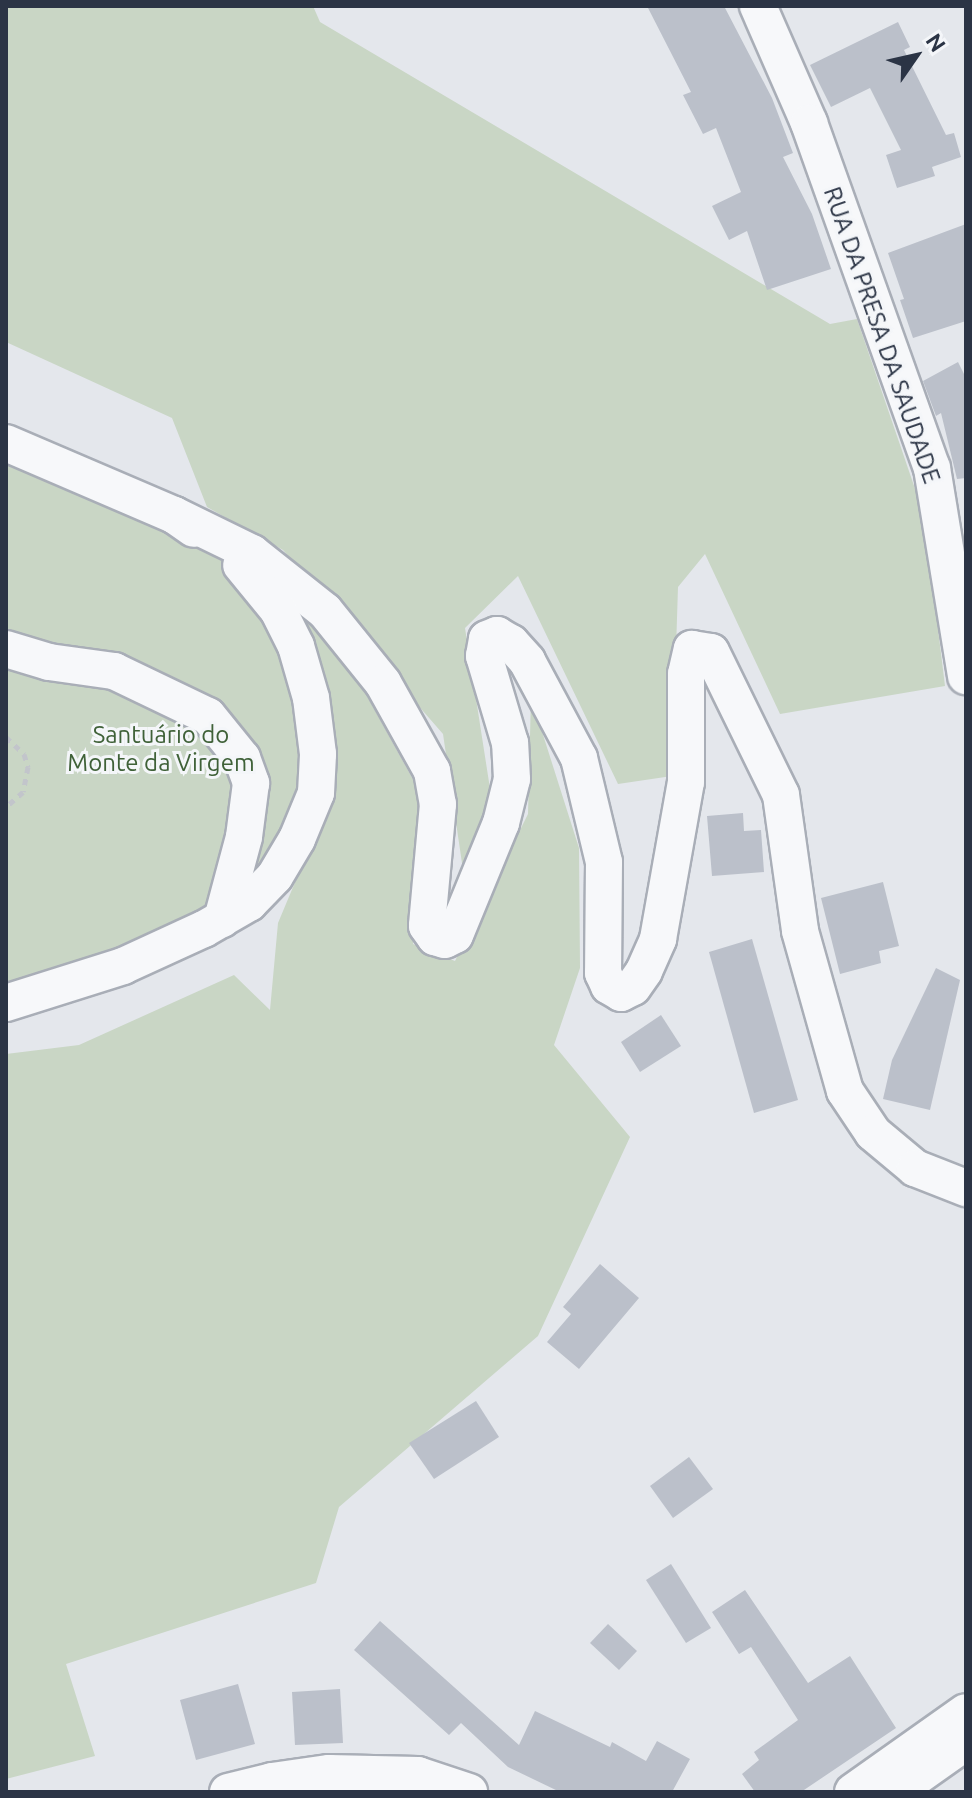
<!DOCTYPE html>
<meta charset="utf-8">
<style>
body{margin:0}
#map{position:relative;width:972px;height:1798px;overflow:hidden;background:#e4e7ec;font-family:Ubuntu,sans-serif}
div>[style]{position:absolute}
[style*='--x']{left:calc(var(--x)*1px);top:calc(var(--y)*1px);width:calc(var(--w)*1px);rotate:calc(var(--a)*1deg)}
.green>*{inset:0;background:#c9d6c5}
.building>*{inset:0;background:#bbc0ca}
.path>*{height:5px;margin-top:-2.5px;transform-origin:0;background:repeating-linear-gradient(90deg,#c2c5cb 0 6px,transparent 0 12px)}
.roads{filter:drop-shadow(2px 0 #a9aeb7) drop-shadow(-2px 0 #a9aeb7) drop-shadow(0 2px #a9aeb7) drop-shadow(0 -2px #a9aeb7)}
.minor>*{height:36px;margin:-18px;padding:0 18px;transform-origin:18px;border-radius:18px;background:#f7f8fa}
span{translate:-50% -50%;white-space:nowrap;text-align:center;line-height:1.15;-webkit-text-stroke:6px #f4f6f9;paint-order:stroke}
.street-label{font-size:24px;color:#2b3445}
.park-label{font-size:24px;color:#3f6138}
.frame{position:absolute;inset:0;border:8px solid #2b3445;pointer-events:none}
.north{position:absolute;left:876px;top:16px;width:80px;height:80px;-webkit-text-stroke:6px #f4f6f9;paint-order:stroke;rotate:56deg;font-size:22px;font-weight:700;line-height:32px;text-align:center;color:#2b3445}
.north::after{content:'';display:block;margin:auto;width:28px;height:36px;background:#2b3445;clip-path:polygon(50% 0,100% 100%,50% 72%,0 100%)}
</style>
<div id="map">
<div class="green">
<div style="clip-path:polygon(6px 6px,313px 6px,320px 22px,830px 324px,857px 319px,924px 515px,945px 686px,780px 714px,705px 554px,678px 587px,672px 776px,618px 784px,518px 576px,465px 628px,491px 795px,463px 870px,443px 734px,283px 550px,207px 507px,172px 418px,6px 342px)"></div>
<div style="clip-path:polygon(6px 443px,174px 515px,257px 581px,318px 754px,275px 876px,6px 1003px)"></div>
<div style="clip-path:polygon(301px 608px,346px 658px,426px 803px,413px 944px,455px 961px,528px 814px,531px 697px,579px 848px,580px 968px,554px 1045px,630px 1137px,538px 1336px,339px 1507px,316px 1583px,66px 1664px,95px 1756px,6px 1779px,6px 1054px,79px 1045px,234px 975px,270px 1010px,278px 923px,329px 801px,292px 618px)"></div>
</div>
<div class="building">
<div style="clip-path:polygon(647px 6px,724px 6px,772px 98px,793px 153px,783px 157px,812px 214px,831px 269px,767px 290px,747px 231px,729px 240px,712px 206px,741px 192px,716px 128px,703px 134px,683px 95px,691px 92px)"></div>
<div style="clip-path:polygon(898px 22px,910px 47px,904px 50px,946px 135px,954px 133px,961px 157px,932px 167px,935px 176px,897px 188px,886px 155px,901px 150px,870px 88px,831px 107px,810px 65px)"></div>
<div style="clip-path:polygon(966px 224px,966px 321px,913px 338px,900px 300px,904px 299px,888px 253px)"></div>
<div style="clip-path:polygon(958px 362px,966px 378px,966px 478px,957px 479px,941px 413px,936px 416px,923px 381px)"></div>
<div style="clip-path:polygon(743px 813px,744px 831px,761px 830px,764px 872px,712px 876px,707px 816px)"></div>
<div style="clip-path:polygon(883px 882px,899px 946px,879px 951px,881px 963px,840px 974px,821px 898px)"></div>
<div style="clip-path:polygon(752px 939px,798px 1100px,754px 1113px,709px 952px)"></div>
<div style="clip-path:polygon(936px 968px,960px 980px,930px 1110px,883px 1099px,892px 1060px)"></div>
<div style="clip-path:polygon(661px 1015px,681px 1046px,640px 1072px,621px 1042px)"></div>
<div style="clip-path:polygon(600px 1264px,639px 1298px,579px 1369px,547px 1342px,571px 1314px,563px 1307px)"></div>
<div style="clip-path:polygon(476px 1401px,499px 1437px,434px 1479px,409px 1443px)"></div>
<div style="clip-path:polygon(689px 1457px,713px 1489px,673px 1518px,650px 1486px)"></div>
<div style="clip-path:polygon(671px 1564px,711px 1628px,686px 1643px,646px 1580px)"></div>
<div style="clip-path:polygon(745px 1590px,808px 1683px,850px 1656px,896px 1728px,801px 1792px,755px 1792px,742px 1774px,759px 1760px,754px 1752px,798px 1720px,751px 1647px,739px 1654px,712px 1612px)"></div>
<div style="clip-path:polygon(380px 1621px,519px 1745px,535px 1711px,610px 1747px,612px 1742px,646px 1761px,657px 1741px,690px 1759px,672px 1792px,560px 1792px,508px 1767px,461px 1723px,449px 1735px,354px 1650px)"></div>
<div style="clip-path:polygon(608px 1624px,637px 1651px,619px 1670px,590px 1643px)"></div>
<div style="clip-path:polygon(238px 1684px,255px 1744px,196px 1760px,180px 1700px)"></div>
<div style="clip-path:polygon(340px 1689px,343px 1743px,295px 1745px,292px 1692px)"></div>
</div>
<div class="path">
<div style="--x:6;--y:737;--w:25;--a:43"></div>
<div style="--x:24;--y:754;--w:14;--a:73"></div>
<div style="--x:28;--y:767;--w:25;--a:101"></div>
<div style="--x:23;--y:792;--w:23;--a:139"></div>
</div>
<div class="roads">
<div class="minor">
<div style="--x:758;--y:6;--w:128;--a:66.4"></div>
<div style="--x:809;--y:123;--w:366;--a:70.4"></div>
<div style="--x:932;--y:468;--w:211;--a:80.7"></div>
<div style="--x:6;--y:443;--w:183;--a:23.2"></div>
<div style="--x:174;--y:515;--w:24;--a:35"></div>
<div style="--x:174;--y:515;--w:87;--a:26"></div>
<div style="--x:252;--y:553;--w:93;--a:38.5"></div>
<div style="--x:325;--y:611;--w:92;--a:51.1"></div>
<div style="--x:383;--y:683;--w:101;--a:60.9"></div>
<div style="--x:432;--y:771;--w:34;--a:80"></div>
<div style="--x:438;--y:804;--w:122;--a:95.2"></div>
<div style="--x:427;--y:926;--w:14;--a:54"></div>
<div style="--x:435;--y:937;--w:10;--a:17"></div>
<div style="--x:445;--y:940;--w:11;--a:-27"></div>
<div style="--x:455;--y:935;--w:121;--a:-67.7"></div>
<div style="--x:501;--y:823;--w:45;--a:-76"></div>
<div style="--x:512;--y:779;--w:36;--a:-93"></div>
<div style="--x:510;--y:743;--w:91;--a:-106.6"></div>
<div style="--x:484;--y:656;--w:17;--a:-80"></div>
<div style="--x:487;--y:639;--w:11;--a:-22"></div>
<div style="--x:497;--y:635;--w:16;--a:30"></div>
<div style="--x:511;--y:643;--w:24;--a:48"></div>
<div style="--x:527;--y:661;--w:110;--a:61.8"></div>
<div style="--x:579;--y:758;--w:107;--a:76.5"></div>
<div style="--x:604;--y:862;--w:111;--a:90.5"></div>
<div style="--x:603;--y:973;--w:14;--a:65"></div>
<div style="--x:609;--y:986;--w:14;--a:30"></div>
<div style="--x:621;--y:993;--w:13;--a:-27"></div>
<div style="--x:633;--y:987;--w:19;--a:-55"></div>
<div style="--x:644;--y:971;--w:35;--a:-66"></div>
<div style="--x:658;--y:939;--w:159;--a:-79.9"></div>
<div style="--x:686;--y:782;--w:108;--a:-90"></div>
<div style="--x:686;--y:674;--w:26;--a:-77"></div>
<div style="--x:692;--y:649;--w:19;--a:9"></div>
<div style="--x:711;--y:652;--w:159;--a:63.9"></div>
<div style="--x:781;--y:795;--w:137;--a:82"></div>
<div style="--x:800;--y:931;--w:166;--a:74.3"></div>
<div style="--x:845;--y:1091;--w:50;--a:56.3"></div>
<div style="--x:873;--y:1133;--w:55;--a:39.8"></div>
<div style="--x:915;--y:1168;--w:55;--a:21.4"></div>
<div style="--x:6;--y:649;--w:45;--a:16.8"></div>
<div style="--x:49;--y:662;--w:66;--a:7.9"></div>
<div style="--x:114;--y:671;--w:104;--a:25.6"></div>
<div style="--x:208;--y:716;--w:54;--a:51"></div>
<div style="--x:242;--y:758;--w:27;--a:70"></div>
<div style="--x:251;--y:783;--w:54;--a:97.4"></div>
<div style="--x:244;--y:837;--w:85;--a:105"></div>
<div style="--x:6;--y:1003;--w:123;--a:-17.5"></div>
<div style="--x:123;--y:966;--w:89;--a:-24.6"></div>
<div style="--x:204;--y:929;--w:52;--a:-30"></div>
<div style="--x:249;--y:903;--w:37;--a:-46"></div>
<div style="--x:275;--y:876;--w:43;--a:-59.3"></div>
<div style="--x:297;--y:839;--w:50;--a:-67.6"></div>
<div style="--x:316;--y:793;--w:39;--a:-87"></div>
<div style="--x:318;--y:754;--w:56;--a:-97.1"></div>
<div style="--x:311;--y:698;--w:54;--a:-106.1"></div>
<div style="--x:296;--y:646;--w:40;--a:-116.6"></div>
<div style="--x:278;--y:610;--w:58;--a:-129.4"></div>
<div style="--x:228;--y:1792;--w:45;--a:-14"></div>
<div style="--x:272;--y:1781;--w:58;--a:-8"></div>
<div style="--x:329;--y:1773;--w:89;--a:1.3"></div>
<div style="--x:418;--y:1775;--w:54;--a:18.4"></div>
<div style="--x:853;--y:1792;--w:138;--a:-35.3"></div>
<div style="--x:895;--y:1792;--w:87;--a:-35.2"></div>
</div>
</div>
<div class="street-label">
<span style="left:882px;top:335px;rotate:71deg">RUA DA PRESA DA SAUDADE</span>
</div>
<div class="park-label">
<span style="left:161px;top:749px">Santuário do<br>Monte da Virgem</span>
</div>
<div class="frame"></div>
<div class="north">N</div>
</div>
